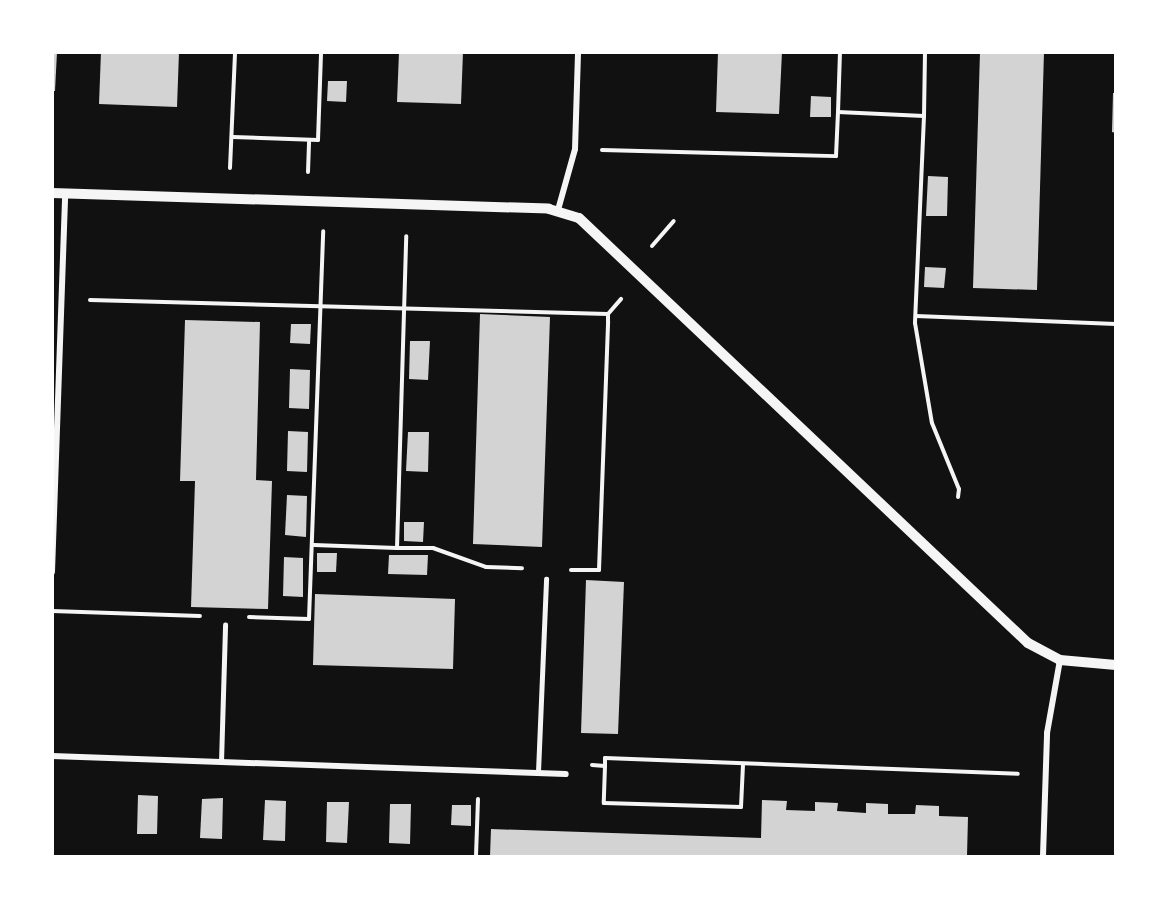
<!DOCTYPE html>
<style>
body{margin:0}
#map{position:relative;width:1168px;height:909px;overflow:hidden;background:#111;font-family:Lora,serif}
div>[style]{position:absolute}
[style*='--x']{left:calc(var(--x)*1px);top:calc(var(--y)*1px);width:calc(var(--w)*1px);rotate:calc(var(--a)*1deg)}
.building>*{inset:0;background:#d3d3d3}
.path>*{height:4px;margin:-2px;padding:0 2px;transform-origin:2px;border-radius:2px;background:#f5f5f5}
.service>*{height:4.5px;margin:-2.25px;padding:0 2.25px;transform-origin:2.25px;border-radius:2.25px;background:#f5f5f5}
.minor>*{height:6px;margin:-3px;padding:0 3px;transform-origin:3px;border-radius:3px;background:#f5f5f5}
.tertiary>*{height:10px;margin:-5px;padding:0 5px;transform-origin:5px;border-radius:5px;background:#f5f5f5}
span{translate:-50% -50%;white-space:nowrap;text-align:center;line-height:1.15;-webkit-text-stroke:4.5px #fff;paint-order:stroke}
.frame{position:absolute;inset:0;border:54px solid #fff;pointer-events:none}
</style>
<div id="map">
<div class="building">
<div style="clip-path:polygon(52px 52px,57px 52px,55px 91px,52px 91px)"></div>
<div style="clip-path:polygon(101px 52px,179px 52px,177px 107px,99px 104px)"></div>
<div style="clip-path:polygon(399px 52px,463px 52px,461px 104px,397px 102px)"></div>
<div style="clip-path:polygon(718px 52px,782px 52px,779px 114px,716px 112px)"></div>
<div style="clip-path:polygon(980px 52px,1044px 52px,1037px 290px,973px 288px)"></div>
<div style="clip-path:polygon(328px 81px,347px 81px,346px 102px,327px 101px)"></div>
<div style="clip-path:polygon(1113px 93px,1116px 93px,1116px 133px,1112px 132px)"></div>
<div style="clip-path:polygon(811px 96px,831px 97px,831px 117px,810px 117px)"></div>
<div style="clip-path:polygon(928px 176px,948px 177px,947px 216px,926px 216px)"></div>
<div style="clip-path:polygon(925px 267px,946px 268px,944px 288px,924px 287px)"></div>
<div style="clip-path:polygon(480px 314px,550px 317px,542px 547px,473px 544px)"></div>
<div style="clip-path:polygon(185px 320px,260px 322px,256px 480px,272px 481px,268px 609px,191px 607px,195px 481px,180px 481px)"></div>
<div style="clip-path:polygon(291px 324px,311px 324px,310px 344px,290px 343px)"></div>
<div style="clip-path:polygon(410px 341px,430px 341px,428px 380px,409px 379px)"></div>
<div style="clip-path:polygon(290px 369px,310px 370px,309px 409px,289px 408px)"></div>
<div style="clip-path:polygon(288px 431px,308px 432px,307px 472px,287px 471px)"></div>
<div style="clip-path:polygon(408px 432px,429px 432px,428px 472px,406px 471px)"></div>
<div style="clip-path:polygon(287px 495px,307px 496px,306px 537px,285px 535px)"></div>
<div style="clip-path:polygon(404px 522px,424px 522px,423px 542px,404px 541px)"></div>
<div style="clip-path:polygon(317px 553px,337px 553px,336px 572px,317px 572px)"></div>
<div style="clip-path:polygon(389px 555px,428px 555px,427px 575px,388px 574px)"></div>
<div style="clip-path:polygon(284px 557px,303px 558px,303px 597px,283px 596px)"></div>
<div style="clip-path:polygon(586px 580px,624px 582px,618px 734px,581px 733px)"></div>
<div style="clip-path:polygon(315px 594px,455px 599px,453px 669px,313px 665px)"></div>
<div style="clip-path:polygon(138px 795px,158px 796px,157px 834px,137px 834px)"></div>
<div style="clip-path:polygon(223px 798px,222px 839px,200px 838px,202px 799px)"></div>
<div style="clip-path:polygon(265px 800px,286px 801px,285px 841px,263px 840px)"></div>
<div style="clip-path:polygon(762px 800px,787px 801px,786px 810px,815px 811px,815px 802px,838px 803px,837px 811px,866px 813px,866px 803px,888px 804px,888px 814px,915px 814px,916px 805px,939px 806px,939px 816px,968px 817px,967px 856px,490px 856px,491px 829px,761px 838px)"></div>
<div style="clip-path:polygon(327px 802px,349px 802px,347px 843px,326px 842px)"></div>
<div style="clip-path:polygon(390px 804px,411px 804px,410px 844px,389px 843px)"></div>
<div style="clip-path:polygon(452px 805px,471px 805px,471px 826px,451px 825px)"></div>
</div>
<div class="path">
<div style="--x:840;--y:52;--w:60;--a:91.9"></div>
<div style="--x:838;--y:112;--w:86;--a:2.7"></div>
<div style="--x:924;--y:116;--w:64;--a:-89.1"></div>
<div style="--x:924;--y:116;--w:207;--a:92.5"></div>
<div style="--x:915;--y:323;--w:101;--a:80.4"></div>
<div style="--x:932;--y:423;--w:71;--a:67.8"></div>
<div style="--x:959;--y:489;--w:8;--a:97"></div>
<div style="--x:233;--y:137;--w:85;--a:2"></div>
<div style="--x:318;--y:140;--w:88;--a:-88"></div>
<div style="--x:602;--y:150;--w:234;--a:1.5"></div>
<div style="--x:836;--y:156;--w:44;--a:-87.4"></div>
<div style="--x:230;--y:168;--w:116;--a:-87.5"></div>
<div style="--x:308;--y:172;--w:32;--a:-88"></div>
<div style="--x:652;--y:246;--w:33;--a:-49"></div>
<div style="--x:90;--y:300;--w:518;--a:1.55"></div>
<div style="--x:916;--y:316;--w:200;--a:2.3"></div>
<div style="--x:314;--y:545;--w:83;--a:2.1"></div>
<div style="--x:397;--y:548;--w:312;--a:-88.3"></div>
<div style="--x:397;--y:548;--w:36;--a:0"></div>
<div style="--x:433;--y:548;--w:56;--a:19.7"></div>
<div style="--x:486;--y:567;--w:36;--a:2"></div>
<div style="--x:571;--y:570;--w:28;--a:0"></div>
<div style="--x:599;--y:570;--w:249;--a:-87.9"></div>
<div style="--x:608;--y:321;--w:7;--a:-90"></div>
<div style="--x:608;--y:314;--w:20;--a:-49"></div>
<div style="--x:52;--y:611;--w:148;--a:1.9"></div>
<div style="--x:249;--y:617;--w:60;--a:1.9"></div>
<div style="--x:309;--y:619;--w:388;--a:-87.9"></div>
<div style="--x:592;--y:765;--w:13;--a:4"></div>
<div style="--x:605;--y:766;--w:8;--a:-90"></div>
<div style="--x:605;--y:758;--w:413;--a:2.2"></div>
<div style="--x:605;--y:766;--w:37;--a:92"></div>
<div style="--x:604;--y:803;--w:137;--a:1.7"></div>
<div style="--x:741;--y:807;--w:42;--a:-87.3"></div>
<div style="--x:476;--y:856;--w:57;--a:-88"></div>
</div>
<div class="service">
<div style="--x:221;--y:762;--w:137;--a:-88.3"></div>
<div style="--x:538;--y:772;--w:193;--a:-87.6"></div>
</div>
<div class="minor">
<div style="--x:558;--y:210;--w:63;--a:-74.4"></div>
<div style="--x:575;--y:149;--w:97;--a:-88.2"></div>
<div style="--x:52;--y:572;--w:378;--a:-88"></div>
<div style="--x:52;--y:756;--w:514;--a:2.01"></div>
<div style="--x:1043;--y:856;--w:123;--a:-88.1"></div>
<div style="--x:1047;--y:733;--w:74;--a:-79.9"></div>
</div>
<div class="tertiary">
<div style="--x:52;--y:193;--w:497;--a:1.8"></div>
<div style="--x:549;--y:209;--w:31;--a:17"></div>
<div style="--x:579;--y:218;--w:618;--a:43.43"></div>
<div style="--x:1028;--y:643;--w:36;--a:28"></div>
<div style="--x:1060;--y:660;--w:56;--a:5.1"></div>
</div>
<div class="frame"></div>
</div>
